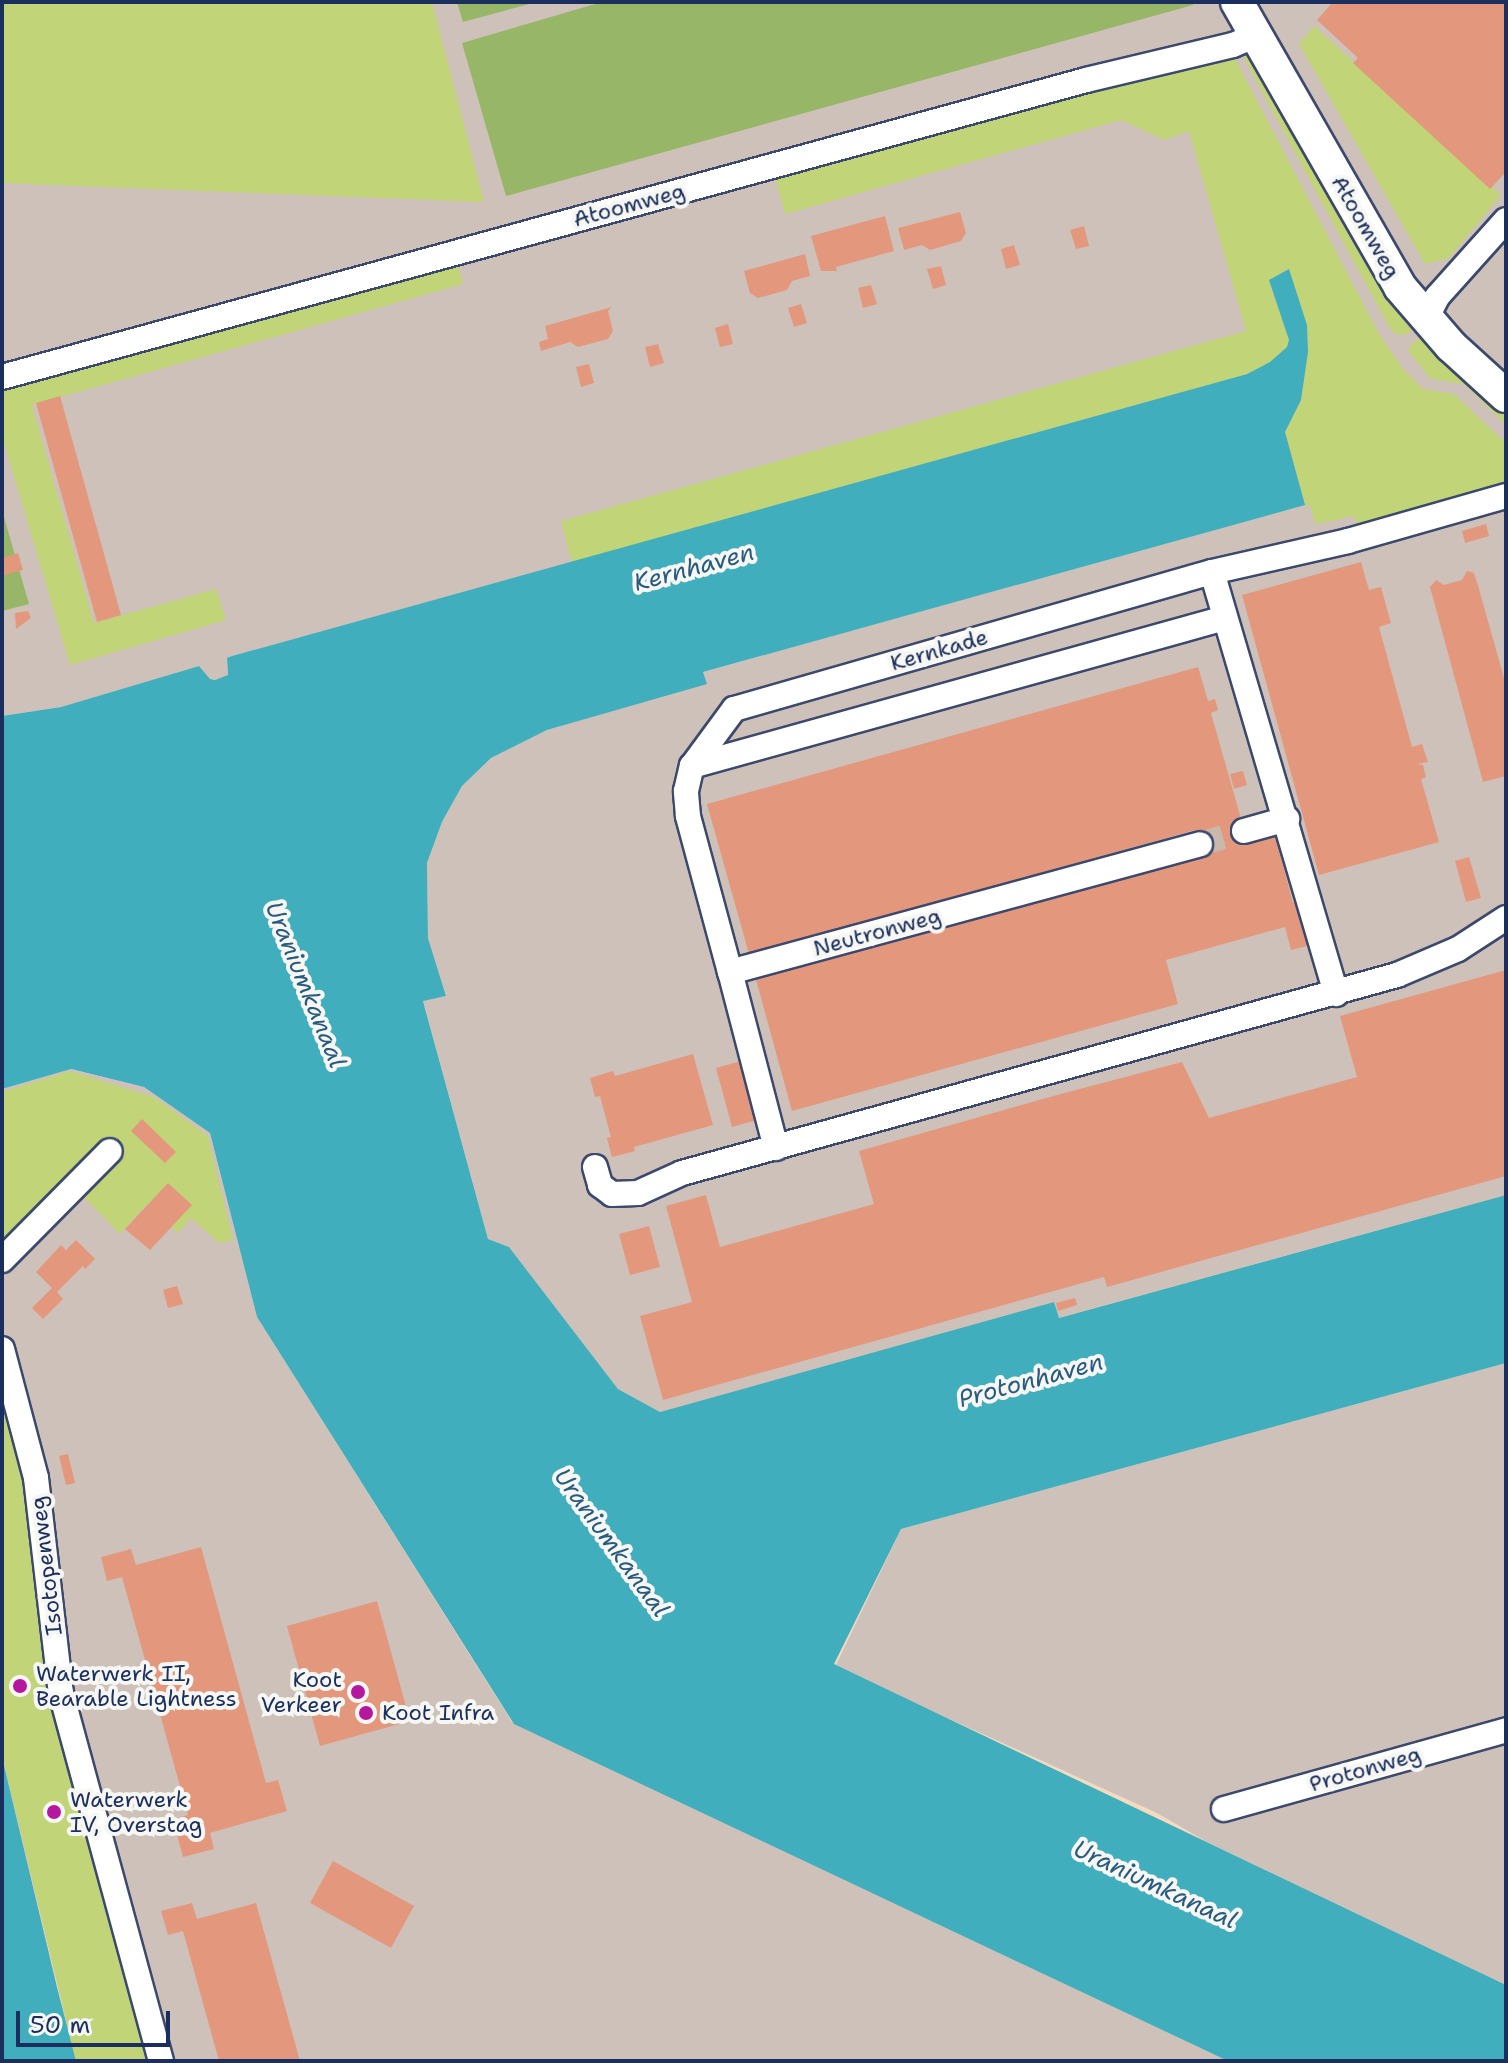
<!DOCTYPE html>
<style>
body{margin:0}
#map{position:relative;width:1508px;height:2063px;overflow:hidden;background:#f4dbc0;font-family:"Shantell Sans",sans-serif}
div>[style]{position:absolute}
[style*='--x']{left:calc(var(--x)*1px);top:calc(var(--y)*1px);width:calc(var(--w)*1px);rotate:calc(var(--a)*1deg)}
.industrial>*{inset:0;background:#cec1b9}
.green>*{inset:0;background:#c1d478}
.forest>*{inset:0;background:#98b668}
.water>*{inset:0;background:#41aebe}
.building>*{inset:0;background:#e3987d}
.street-tunnel>*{height:24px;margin-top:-12px;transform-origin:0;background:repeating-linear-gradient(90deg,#c9b9ac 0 24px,transparent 0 36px)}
.roads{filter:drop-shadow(2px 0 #3c496d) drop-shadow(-2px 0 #3c496d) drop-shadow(0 2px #3c496d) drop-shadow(0 -2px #3c496d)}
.street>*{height:24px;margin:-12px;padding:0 12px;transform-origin:12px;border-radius:12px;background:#fff}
.secondary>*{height:32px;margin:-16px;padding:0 16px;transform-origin:16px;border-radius:16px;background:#fff}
.dots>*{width:22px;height:22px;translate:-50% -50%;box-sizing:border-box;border:4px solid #f6f6f2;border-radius:50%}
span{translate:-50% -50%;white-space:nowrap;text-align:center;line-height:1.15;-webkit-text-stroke:8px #f6f6f2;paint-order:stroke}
.street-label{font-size:22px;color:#1b2f5e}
.poi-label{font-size:22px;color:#1b2f5e}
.left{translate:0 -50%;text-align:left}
.right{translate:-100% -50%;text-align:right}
.water-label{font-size:24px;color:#285b80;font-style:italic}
.frame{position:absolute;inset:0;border:4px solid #1b2f5e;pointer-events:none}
.scale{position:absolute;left:16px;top:2011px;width:154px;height:36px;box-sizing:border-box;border:4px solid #1b2f5e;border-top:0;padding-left:10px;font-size:24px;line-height:28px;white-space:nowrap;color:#1b2f5e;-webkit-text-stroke:6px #f6f6f2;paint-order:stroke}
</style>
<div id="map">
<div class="industrial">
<div style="clip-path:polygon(2px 2px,1506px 2px,1506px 1195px,1058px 1318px,1054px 1302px,660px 1412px,618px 1389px,509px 1247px,488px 1239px,423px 1000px,446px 996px,428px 938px,427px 863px,442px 822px,462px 786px,491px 758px,547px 730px,706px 683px,703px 672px,1061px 572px,1289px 340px,1193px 390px,232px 656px,227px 659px,228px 676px,215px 680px,210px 679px,199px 666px,61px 707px,2px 716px)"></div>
<div style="clip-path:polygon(70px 1069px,144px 1087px,210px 1133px,257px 1317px,512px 1722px,1228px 2061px,76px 2061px,2px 1757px,2px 1089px)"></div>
<div style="clip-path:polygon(1506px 1363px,1506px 1985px,1207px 1842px,1157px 1813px,835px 1667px,901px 1529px)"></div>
</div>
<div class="green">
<div style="clip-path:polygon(2px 2px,432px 2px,484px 202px,2px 183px)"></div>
<div style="clip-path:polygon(1314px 26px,1501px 195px,1449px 258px,1425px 264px,1299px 44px)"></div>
<div style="clip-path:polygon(1244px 46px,1381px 287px,1413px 329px,1405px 335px,1395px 334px,1388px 325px,1238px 47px)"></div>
<div style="clip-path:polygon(1231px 51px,1379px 334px,1403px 369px,1423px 389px,1454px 394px,1506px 443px,1506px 486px,1358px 527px,1354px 516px,1315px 524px,1310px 505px,1305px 505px,1285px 432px,1301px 400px,1308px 352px,1307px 325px,1288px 269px,1269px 280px,1289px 340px,1287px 347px,1270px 362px,1247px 374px,572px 562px,561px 521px,1246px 331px,1189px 131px,1164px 140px,1121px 120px,785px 214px,775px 177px)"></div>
<div style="clip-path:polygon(457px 262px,463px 284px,32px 405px,94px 623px,216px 589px,226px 620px,70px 665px,2px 436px,2px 386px)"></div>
<div style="clip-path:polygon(1420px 337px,1506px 417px,1506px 425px,1464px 384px,1431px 379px,1409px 352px,1409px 347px)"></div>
<div style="clip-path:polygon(70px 1071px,154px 1097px,208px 1136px,233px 1240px,219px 1243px,191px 1218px,178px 1233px,147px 1204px,120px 1234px,71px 1184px,10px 1236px,2px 1235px,2px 1092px)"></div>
<div style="clip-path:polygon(2px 1404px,27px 1500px,53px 1700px,149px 2061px,76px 2061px,2px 1754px)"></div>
</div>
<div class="forest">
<div style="clip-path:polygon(457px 2px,537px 2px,463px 22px)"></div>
<div style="clip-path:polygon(602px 2px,1192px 2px,1193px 5px,506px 196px,462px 43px)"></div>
<div style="clip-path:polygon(2px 510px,29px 604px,2px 611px)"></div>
</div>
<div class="water">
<div style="clip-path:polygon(1289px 269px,1307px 325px,1308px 352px,1301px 400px,1285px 432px,1305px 505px,703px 672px,707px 684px,547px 730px,491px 758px,462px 786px,442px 822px,427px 863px,428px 938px,446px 996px,423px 1001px,488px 1239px,509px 1247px,618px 1389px,660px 1412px,1054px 1302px,1059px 1318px,1506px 1195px,1506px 1363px,901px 1529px,834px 1664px,1506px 1985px,1506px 2061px,1228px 2061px,514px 1724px,257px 1317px,210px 1133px,144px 1087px,71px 1069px,2px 1089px,2px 716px,61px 707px,199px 666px,210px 679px,215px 680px,228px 675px,227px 658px,232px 656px,1247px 374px,1270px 362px,1287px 347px,1289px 340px,1269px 280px)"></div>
<div style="clip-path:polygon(2px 1757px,57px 1987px,76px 2061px,2px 2061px)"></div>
</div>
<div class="building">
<div style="clip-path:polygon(1333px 2px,1506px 2px,1506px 172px,1490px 189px,1353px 63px,1358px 58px,1317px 20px)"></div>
<div style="clip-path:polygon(960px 212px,966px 233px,961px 241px,930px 250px,922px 245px,904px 250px,898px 228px)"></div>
<div style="clip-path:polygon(885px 216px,894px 251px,836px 267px,837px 271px,821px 271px,811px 236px)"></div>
<div style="clip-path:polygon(1084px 226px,1089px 246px,1076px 249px,1070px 230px)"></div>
<div style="clip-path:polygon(1014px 245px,1020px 265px,1006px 269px,1001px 249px)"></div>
<div style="clip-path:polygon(805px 254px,810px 276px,792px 281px,787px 290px,758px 298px,750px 293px,744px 271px)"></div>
<div style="clip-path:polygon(941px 266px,946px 285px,933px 289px,927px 269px)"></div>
<div style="clip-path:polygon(871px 285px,877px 304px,863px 308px,858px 288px)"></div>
<div style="clip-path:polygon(801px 304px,807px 323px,794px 327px,788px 308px)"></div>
<div style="clip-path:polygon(612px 307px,608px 311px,613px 331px,608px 339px,578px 347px,570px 342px,541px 351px,539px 342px,548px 339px,545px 326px)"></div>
<div style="clip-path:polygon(728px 324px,733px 344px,720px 347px,715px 328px)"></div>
<div style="clip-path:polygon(658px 344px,664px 363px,650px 367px,645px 347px)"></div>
<div style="clip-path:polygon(589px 364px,594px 383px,581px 387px,576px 367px)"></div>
<div style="clip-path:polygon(60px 396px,121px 615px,97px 622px,36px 403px)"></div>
<div style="clip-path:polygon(1486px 524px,1489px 536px,1465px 543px,1462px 531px)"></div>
<div style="clip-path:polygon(18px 553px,23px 570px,4px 575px,2px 558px)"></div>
<div style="clip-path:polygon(1361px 562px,1369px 590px,1381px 587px,1389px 616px,1391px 623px,1379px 627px,1412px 747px,1422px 744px,1428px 762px,1417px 764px,1423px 765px,1426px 777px,1421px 779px,1439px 842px,1319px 875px,1242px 595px)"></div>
<div style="clip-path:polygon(1467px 571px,1474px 573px,1479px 589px,1506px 685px,1506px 776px,1483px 782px,1430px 587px,1436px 580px,1444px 585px,1462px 580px)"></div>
<div style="clip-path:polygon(28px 611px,31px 618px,16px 629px,15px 613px)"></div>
<div style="clip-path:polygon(1198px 667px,1208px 701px,1215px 699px,1218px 710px,1211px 713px,1247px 840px,1274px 832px,1293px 903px,1299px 901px,1311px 945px,1291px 950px,1285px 927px,1166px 960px,1178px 1004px,792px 1111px,755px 976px,1202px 852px,1195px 830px,749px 954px,707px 804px)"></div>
<div style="clip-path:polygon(1243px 771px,1247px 785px,1234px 789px,1230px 774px)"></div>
<div style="clip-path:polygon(1469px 857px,1481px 898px,1466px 902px,1455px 861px)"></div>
<div style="clip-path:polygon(1506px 970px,1506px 1176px,1107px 1287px,1104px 1277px,663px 1400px,640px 1316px,692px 1302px,666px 1206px,706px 1195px,720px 1247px,874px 1204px,859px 1151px,1057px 1095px,1182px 1062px,1209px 1118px,1357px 1077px,1340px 1016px)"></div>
<div style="clip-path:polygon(693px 1054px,713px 1125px,634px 1147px,635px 1151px,612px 1157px,607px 1138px,611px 1137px,600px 1096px,595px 1097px,590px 1078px,613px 1071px,615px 1076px)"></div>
<div style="clip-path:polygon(741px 1061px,757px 1120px,732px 1127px,716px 1068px)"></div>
<div style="clip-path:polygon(142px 1119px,176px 1152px,165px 1163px,131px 1131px)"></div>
<div style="clip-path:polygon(168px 1183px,192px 1205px,150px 1250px,125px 1229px)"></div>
<div style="clip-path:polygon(649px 1226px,660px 1267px,630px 1275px,619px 1234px)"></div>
<div style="clip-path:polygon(76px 1240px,95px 1259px,85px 1269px,83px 1266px,57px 1292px,63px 1299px,43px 1319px,32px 1308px,52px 1288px,36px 1272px,61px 1245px,66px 1250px)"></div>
<div style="clip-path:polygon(177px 1286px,183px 1304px,168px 1308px,163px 1290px)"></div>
<div style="clip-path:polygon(1075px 1298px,1077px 1305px,1058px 1311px,1056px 1303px)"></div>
<div style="clip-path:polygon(68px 1454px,75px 1483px,66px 1485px,59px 1456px)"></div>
<div style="clip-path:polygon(201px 1547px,266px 1783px,278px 1780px,287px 1811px,210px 1833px,214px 1849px,183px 1857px,173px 1819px,188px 1815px,122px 1577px,107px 1581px,101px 1557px,131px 1549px,136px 1565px)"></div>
<div style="clip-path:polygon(377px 1601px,410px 1721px,320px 1746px,287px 1626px)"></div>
<div style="clip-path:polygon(333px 1861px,414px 1906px,391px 1948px,310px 1903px)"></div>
<div style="clip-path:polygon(192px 1903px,197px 1919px,256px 1903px,300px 2061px,219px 2061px,183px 1931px,168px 1935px,161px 1911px)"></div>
</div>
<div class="street-tunnel">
<div style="--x:1200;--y:844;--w:46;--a:-16.5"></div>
</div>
<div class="roads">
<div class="street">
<div style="--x:1426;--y:319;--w:25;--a:-63"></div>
<div style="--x:1437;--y:297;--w:103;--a:-48.1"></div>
<div style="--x:2;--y:377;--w:1124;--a:-15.32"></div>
<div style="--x:1086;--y:80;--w:151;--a:-13.4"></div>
<div style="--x:1233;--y:45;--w:25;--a:-23"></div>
<div style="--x:1212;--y:572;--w:440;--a:73.6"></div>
<div style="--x:692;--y:766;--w:71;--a:-53.6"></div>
<div style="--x:734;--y:709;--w:497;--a:-16"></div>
<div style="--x:1212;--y:572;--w:139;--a:-12.8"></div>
<div style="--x:1348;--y:541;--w:164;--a:-15.9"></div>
<div style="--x:1244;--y:831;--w:45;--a:-15.6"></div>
<div style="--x:730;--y:972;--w:162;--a:-105.1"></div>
<div style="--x:688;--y:816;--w:25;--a:-95"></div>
<div style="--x:686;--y:791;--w:26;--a:-77"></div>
<div style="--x:692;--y:766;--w:553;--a:-15.52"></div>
<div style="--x:776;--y:1148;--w:182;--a:-104.6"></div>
<div style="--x:730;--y:972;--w:487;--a:-15.2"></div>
<div style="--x:595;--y:1167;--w:19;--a:74"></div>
<div style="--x:600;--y:1185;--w:15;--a:37"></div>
<div style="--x:612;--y:1194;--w:26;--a:-2"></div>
<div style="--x:638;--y:1193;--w:48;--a:-24.4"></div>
<div style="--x:682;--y:1173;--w:742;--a:-15.48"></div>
<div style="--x:1397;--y:975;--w:66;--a:-23.1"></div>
<div style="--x:1458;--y:949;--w:57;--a:-32.9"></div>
<div style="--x:2;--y:1260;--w:153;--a:-45.3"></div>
<div style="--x:2;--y:1349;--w:133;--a:75.2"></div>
<div style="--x:36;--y:1478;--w:216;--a:83.4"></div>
<div style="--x:61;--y:1693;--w:381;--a:74.8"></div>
<div style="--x:1224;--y:1809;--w:293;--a:-15.6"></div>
</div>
<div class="secondary">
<div style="--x:1237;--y:2;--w:328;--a:60.2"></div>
<div style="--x:1400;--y:287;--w:78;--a:49.2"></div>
<div style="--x:1451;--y:346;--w:74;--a:42.3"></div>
</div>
</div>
<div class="dots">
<div style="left:20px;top:1686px;background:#b5179e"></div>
<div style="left:358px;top:1692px;background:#b5179e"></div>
<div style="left:366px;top:1713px;background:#b5179e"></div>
<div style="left:54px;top:1812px;background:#b5179e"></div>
</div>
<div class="street-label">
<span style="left:629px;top:205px;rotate:-15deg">Atoomweg</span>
<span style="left:1366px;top:227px;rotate:60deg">Atoomweg</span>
<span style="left:939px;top:650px;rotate:-16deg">Kernkade</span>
<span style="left:877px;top:932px;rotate:-15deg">Neutronweg</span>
<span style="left:46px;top:1566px;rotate:-97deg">Isotopenweg</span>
<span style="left:1365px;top:1769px;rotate:-16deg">Protonweg</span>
</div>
<div class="poi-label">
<span class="left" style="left:36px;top:1686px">Waterwerk II,<br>Bearable Lightness</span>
<span class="right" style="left:342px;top:1692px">Koot<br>Verkeer</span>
<span class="left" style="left:382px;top:1713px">Koot Infra</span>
<span class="left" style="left:70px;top:1812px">Waterwerk<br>IV, Overstag</span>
</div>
<div class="water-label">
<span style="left:694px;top:568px;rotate:-15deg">Kernhaven</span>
<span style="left:305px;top:985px;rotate:68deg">Uraniumkanaal</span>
<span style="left:1031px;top:1381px;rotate:-15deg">Protonhaven</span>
<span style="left:611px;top:1543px;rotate:54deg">Uraniumkanaal</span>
<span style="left:1155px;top:1885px;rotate:25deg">Uraniumkanaal</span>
</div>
<div class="frame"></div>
<div class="scale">50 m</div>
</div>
